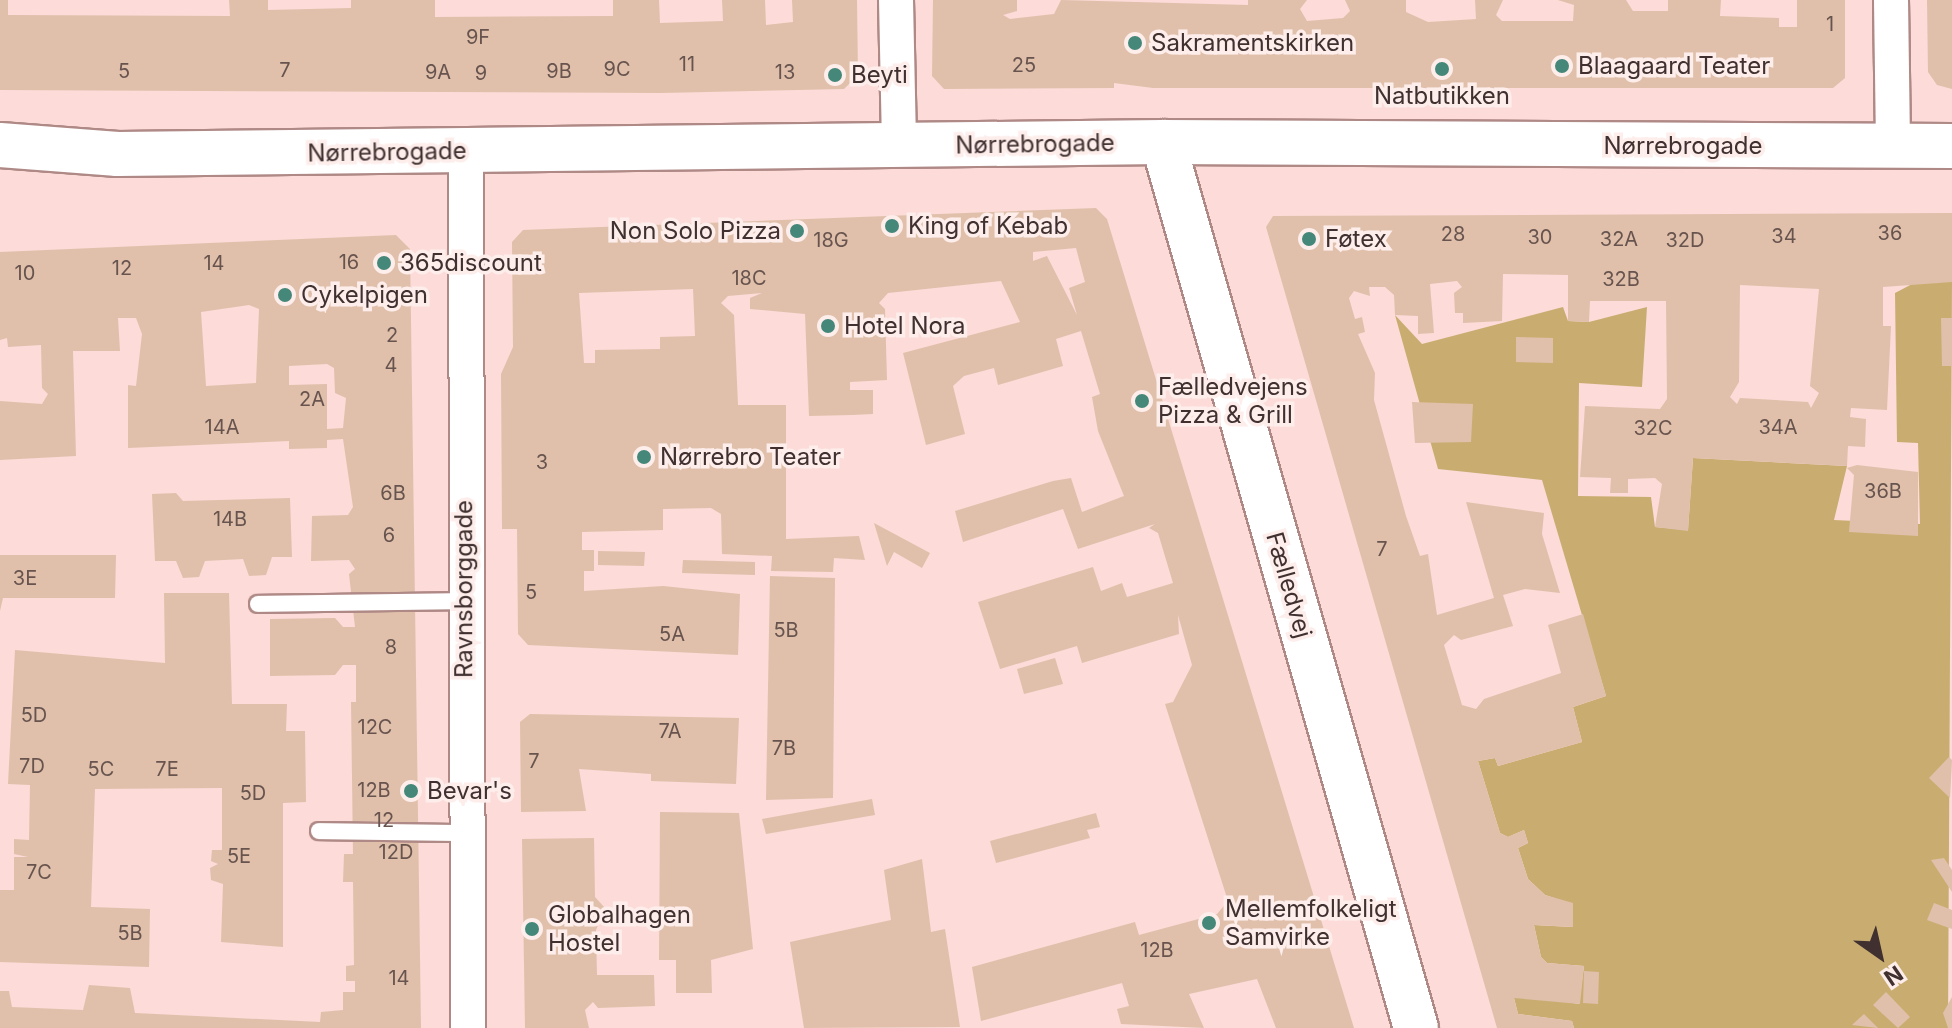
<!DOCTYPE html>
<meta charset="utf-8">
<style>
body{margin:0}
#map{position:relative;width:1952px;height:1028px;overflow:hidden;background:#fcdbd8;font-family:Inter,sans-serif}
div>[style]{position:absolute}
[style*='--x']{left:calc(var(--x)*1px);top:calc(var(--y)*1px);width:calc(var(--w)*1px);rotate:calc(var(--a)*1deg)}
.green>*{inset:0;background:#c9ad70}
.building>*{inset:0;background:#e0c0ab}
.roads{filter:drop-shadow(2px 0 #af8986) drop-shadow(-2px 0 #af8986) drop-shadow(0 2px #af8986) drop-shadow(0 -2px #af8986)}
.lane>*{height:16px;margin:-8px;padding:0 8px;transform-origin:8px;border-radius:8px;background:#fff}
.street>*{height:34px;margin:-17px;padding:0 17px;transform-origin:17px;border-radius:17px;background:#fff}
.secondary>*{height:44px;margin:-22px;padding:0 22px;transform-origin:22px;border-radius:22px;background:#fff}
.dots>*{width:22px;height:22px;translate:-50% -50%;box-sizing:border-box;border:4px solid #fdedeb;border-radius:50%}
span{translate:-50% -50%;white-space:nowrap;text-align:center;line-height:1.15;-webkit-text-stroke:7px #fdedeb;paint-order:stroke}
.number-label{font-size:20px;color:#68544e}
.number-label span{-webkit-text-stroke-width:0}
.poi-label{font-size:24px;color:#40302f}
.left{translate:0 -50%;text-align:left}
.right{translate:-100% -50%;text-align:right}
.street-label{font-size:24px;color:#40302f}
.north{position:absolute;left:1840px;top:916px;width:80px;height:80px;-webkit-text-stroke:6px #fdedeb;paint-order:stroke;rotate:146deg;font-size:22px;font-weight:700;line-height:32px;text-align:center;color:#40302f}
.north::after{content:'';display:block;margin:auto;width:28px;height:36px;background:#40302f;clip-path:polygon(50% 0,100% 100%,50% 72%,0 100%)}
</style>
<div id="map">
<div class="green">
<div style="clip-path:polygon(1916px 282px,1952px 282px,1948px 1028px,1574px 1028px,1572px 1021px,1518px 1014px,1514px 998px,1520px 995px,1579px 1004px,1584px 966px,1547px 963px,1541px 957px,1534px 925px,1572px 927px,1573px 904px,1545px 895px,1528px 879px,1518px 848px,1528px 843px,1524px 830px,1508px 837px,1500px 833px,1478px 761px,1495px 758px,1498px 766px,1582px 742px,1573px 707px,1606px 696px,1542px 480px,1438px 469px,1395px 315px,1422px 344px,1563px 307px,1568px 321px,1589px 322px,1647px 307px,1642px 387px,1579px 383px,1578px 496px,1651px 497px,1655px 527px,1688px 530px,1693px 458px,1847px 466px,1834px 520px,1920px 524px,1918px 443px,1897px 442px,1895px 293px)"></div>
</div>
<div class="building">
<div style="clip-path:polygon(0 0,8px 0,8px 15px,230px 16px,229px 0,268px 0,268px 10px,351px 8px,351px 0,435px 0,435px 17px,613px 16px,613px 0,659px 0,660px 23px,723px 21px,722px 0,765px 0,766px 25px,793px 22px,792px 0,857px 0,858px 75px,844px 89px,661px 93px,0 90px)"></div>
<div style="clip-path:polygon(933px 0,1017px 0,1017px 11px,1003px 15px,1010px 19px,1054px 14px,1061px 0,1248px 5px,1248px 0,1307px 0,1300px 9px,1307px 21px,1343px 18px,1350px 11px,1345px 0,1406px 0,1406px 12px,1428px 22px,1476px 19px,1475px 0,1503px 0,1496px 15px,1502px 21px,1573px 21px,1574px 5px,1558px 0,1626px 0,1633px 11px,1668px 11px,1668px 0,1721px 0,1720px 16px,1779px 18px,1779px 27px,1797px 27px,1797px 0,1845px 0,1845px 78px,1833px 88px,1153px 88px,1114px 83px,1114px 88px,944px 89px,932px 76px)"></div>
<div style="clip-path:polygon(1927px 0,1952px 0,1952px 89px,1937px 85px,1928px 72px)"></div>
<div style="clip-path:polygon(evenodd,1096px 208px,1107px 219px,1354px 1028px,1276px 1028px,1257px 979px,1189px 994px,1204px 1028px,1121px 1024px,1117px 1009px,1129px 1006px,1122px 983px,981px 1021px,972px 967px,1135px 922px,1139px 935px,1217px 914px,1228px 901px,1165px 704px,1173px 702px,1192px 665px,1178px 615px,1179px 634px,1082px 663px,1077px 646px,1000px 669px,978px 602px,1093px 567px,1101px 591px,1122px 583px,1127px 597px,1173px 583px,1158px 533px,1149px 528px,1155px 524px,1078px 549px,1063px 509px,963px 542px,955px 511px,1053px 481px,1071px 478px,1082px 512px,1124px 496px,1098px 431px,1092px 397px,1100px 394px,1081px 331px,1056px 339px,1063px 366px,998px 385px,994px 368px,964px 376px,953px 386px,965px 434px,926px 445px,903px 353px,1020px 322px,1001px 281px,888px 293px,879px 303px,885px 309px,887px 380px,850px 382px,850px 390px,873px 390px,873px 414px,852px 415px,809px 416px,805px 314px,750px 309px,750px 298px,762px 293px,728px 296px,721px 303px,734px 315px,738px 405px,786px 405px,786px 539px,859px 536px,865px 560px,834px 558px,833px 572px,771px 571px,772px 556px,722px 554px,721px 514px,711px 508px,663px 509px,663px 530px,582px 532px,582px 550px,594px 550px,594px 571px,584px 571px,584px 591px,663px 586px,740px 594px,738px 655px,528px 645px,518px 634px,517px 529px,502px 529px,501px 374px,513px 347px,512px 242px,523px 230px,1096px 208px,1076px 248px,1085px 282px,1069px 288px,1077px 315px,1047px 256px,1033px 261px,1033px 252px,1076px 248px,1096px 208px,693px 289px,695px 336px,660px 337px,660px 349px,595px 350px,595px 363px,584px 363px,579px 293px,693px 289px)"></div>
<div style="clip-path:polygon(evenodd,1952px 213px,1952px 282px,1883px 287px,1883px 326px,1891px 326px,1887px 410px,1851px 408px,1850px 417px,1866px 419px,1865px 447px,1848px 446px,1847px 466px,1693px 458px,1688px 531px,1655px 527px,1662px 484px,1655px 478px,1628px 479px,1628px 493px,1610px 493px,1611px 478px,1580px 477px,1585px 406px,1660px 409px,1667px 399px,1666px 301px,1590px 301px,1589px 322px,1568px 321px,1568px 275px,1503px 274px,1502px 321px,1463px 323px,1463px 313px,1455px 313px,1454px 293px,1462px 287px,1457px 281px,1430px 284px,1434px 333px,1418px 334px,1418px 316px,1395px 315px,1394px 295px,1385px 287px,1369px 287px,1370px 296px,1354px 291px,1349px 298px,1355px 319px,1362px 317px,1365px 332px,1358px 334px,1375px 373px,1374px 400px,1406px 516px,1420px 556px,1428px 554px,1437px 615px,1494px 598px,1466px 502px,1544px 513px,1542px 534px,1560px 593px,1525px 589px,1503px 595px,1513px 626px,1461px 640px,1454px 635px,1444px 645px,1462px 705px,1476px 709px,1484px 699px,1561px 673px,1548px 625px,1583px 614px,1606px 696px,1573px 707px,1582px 742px,1498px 766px,1495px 758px,1478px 761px,1500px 833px,1508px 837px,1524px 830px,1528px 843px,1518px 848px,1528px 879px,1545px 895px,1573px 903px,1573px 927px,1534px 925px,1541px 957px,1547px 963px,1584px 966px,1580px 1004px,1514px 998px,1518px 1014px,1572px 1021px,1574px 1028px,1497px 1028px,1266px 227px,1273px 216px,1952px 213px,1740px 285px,1819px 289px,1810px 386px,1819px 393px,1811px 408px,1808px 402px,1740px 398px,1737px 404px,1730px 397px,1739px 382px,1740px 285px)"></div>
<div style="clip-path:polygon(evenodd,396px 235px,410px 249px,421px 1028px,0 1028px,0 991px,9px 991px,12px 1007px,83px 1010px,89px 985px,130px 988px,135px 1013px,320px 1022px,321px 1012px,343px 1010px,343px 992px,355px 992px,355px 981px,346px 981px,346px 966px,354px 965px,353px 882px,343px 882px,344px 854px,353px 854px,351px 702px,356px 702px,356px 665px,343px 665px,335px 675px,270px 676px,270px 619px,335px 618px,343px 627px,355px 627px,349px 574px,355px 569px,349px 560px,311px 561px,312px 516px,348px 515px,353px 507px,343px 439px,327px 440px,327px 448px,289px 449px,289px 441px,128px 448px,128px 385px,136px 386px,142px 334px,136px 318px,118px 318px,120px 351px,73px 351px,76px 456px,0 460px,0 401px,42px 404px,48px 394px,42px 388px,41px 345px,8px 347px,7px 338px,0 340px,0 252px,396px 235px,249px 305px,259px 309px,256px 383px,206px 386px,201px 312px,249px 305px,396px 235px,327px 364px,334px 368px,335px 393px,346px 398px,343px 428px,327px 429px,327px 384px,289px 385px,289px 366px,327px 364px)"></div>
<div style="clip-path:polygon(1941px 318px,1952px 318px,1952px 366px,1942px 366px)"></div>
<div style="clip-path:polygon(1516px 337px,1553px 338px,1553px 363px,1516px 362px)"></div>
<div style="clip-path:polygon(1412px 402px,1473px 404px,1471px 442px,1415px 443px)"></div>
<div style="clip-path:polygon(1857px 465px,1918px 472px,1918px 536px,1849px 532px,1854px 475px,1847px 468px)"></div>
<div style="clip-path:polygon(176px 493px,183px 501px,290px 498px,292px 557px,272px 557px,266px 575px,249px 576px,243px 559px,205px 561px,199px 577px,183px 578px,176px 561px,155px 561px,152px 494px)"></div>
<div style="clip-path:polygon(874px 523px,930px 553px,922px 568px,894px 552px,887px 566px)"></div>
<div style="clip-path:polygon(598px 551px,645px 552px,644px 566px,598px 565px)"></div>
<div style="clip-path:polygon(0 555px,116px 555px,115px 598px,3px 598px,0 611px)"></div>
<div style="clip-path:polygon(683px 560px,755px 562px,755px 575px,682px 573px)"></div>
<div style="clip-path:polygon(770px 576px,835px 578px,833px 798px,766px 800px)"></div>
<div style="clip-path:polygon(164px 593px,229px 593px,232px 704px,287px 704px,286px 731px,305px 731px,306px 802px,283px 803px,283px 947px,221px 942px,223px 884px,211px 880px,210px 868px,218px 864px,211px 861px,212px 850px,222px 850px,222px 788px,95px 789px,91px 907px,150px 909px,149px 967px,0 962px,0 890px,14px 890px,14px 857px,28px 857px,14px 854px,14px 839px,29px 840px,30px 785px,8px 784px,15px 650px,165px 663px)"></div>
<div style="clip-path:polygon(1055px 658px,1063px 684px,1024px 694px,1017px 669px)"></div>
<div style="clip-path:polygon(530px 714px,739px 718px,736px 784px,651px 781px,651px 774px,579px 769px,586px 811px,521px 812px,520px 722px)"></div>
<div style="clip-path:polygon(1949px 757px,1952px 760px,1950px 798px,1929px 778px)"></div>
<div style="clip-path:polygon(872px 799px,875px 815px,766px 834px,762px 819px)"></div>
<div style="clip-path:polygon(660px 812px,739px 813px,753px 949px,711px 960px,712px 993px,676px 993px,676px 960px,659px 960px)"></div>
<div style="clip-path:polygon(1096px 813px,1100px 827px,1087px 830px,1090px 838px,996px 863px,990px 841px)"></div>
<div style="clip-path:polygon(594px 838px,595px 897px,605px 908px,596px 930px,597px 975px,654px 975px,655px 1006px,598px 1008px,593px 1002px,585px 1010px,589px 1028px,525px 1028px,522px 839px)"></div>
<div style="clip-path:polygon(1944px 858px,1952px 870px,1952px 892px,1931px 860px)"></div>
<div style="clip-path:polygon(922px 859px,931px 932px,945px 929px,960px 1027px,804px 1028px,790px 942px,891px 920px,884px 870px)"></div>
<div style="clip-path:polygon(1934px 903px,1952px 910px,1952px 929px,1927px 920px)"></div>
<div style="clip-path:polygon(1584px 971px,1599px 972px,1598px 1004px,1583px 1003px)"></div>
<div style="clip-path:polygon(1886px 992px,1910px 1017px,1898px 1028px,1873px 1005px)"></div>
<div style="clip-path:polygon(1952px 997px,1952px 1028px,1948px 1028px,1943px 1013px)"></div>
<div style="clip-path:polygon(1864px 1014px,1878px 1028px,1852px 1025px)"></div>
</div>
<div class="roads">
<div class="lane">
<div style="--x:258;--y:604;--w:205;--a:-0.8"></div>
<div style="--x:319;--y:831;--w:148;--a:0.8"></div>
</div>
<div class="street">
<div style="--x:896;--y:0;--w:145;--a:88.8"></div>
<div style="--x:1891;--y:0;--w:145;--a:89.2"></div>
<div style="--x:466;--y:151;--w:877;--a:89.87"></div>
</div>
<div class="secondary">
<div style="--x:1163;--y:142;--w:921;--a:74.06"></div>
<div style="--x:0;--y:145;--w:118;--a:4.4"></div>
<div style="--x:118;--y:154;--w:1045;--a:-0.66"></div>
<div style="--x:1163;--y:142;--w:789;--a:0.29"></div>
</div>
</div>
<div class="dots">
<div style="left:1135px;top:43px;background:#45887a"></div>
<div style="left:1562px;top:66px;background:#45887a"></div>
<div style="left:1442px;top:69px;background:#45887a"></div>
<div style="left:835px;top:75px;background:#45887a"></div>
<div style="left:892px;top:226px;background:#45887a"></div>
<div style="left:797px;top:231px;background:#45887a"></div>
<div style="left:1309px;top:239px;background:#45887a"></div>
<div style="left:384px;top:263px;background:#45887a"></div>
<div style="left:285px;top:295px;background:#45887a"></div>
<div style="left:828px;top:326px;background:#45887a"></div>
<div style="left:1142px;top:401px;background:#45887a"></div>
<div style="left:644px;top:457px;background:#45887a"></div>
<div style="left:411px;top:791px;background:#45887a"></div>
<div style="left:1209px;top:923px;background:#45887a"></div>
<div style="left:532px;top:929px;background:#45887a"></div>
</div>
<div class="number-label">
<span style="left:1830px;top:24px">1</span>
<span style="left:478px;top:37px">9F</span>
<span style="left:687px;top:64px">11</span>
<span style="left:1024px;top:65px">25</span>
<span style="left:617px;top:69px">9C</span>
<span style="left:285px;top:70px">7</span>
<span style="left:124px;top:71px">5</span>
<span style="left:559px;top:71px">9B</span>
<span style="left:438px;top:72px">9A</span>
<span style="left:785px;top:72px">13</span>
<span style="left:481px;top:73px">9</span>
<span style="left:1890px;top:233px">36</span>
<span style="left:1453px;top:234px">28</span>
<span style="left:1784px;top:236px">34</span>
<span style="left:1540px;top:237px">30</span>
<span style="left:1619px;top:239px">32A</span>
<span style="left:831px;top:240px">18G</span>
<span style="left:1685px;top:240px">32D</span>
<span style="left:349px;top:262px">16</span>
<span style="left:214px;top:263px">14</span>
<span style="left:122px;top:268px">12</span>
<span style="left:25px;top:273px">10</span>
<span style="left:749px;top:278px">18C</span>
<span style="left:1621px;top:279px">32B</span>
<span style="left:392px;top:335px">2</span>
<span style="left:391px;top:365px">4</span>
<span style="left:312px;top:399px">2A</span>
<span style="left:222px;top:427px">14A</span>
<span style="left:1778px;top:427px">34A</span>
<span style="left:1653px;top:428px">32C</span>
<span style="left:542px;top:462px">3</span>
<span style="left:1883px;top:491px">36B</span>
<span style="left:393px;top:493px">6B</span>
<span style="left:230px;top:519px">14B</span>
<span style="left:389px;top:535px">6</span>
<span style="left:1382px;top:549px">7</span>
<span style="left:25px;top:578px">3E</span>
<span style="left:531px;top:592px">5</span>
<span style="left:786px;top:630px">5B</span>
<span style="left:672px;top:634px">5A</span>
<span style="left:391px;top:647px">8</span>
<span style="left:34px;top:715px">5D</span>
<span style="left:375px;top:727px">12C</span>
<span style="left:670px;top:731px">7A</span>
<span style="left:784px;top:748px">7B</span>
<span style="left:534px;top:761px">7</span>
<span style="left:32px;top:766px">7D</span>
<span style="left:101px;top:769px">5C</span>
<span style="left:167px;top:769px">7E</span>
<span style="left:374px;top:790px">12B</span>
<span style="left:253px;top:793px">5D</span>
<span style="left:384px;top:820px">12</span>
<span style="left:396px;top:852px">12D</span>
<span style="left:239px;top:856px">5E</span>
<span style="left:39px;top:872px">7C</span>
<span style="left:130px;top:933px">5B</span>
<span style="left:1157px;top:950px">12B</span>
<span style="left:399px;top:978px">14</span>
</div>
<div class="poi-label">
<span class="left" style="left:1151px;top:43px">Sakramentskirken</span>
<span class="left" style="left:1578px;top:66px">Blaagaard Teater</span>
<span class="left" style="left:851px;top:75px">Beyti</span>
<span style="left:1442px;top:96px">Natbutikken</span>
<span class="left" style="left:908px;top:226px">King of Kebab</span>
<span class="right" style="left:781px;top:231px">Non Solo Pizza</span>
<span class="left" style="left:1325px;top:239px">Føtex</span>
<span class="left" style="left:400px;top:263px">365discount</span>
<span class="left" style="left:301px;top:295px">Cykelpigen</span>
<span class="left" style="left:844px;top:326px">Hotel Nora</span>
<span class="left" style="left:1158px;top:401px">Fælledvejens<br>Pizza &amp; Grill</span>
<span class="left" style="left:660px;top:457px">Nørrebro Teater</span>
<span class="left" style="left:427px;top:791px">Bevar's</span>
<span class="left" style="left:1225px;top:923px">Mellemfolkeligt<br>Samvirke</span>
<span class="left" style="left:548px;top:929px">Globalhagen<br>Hostel</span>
</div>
<div class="street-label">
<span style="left:1035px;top:144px;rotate:-1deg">Nørrebrogade</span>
<span style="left:1683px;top:146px">Nørrebrogade</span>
<span style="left:387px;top:152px;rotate:-1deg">Nørrebrogade</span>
<span style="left:1289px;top:585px;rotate:74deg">Fælledvej</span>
<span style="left:464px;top:589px;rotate:-90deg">Ravnsborggade</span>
</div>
<div class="north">N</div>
</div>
